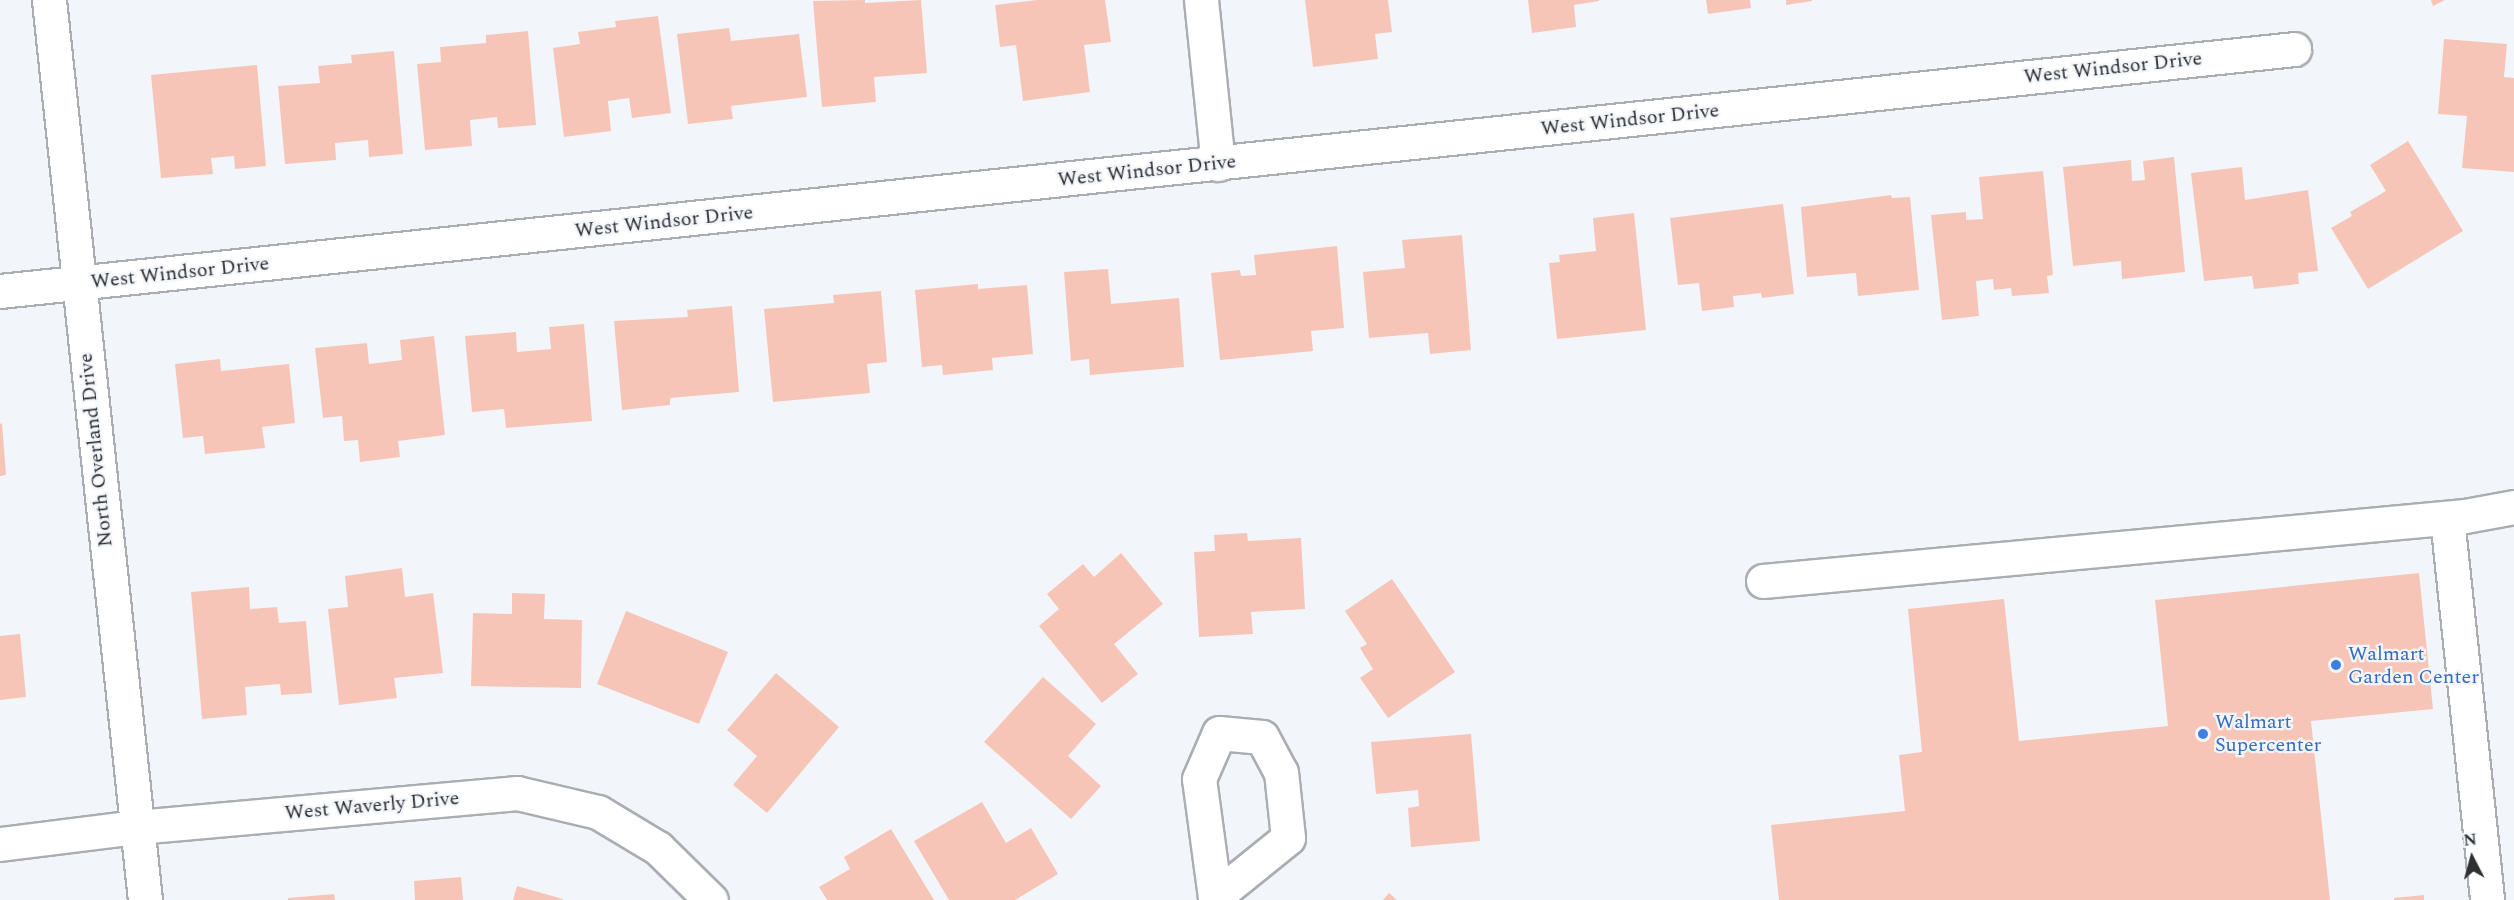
<!DOCTYPE html>
<style>
body{margin:0}
#map{position:relative;width:2514px;height:900px;overflow:hidden;background:#f2f6fb;font-family:Spectral,serif}
div>[style]{position:absolute}
[style*='--x']{left:calc(var(--x)*1px);top:calc(var(--y)*1px);width:calc(var(--w)*1px);rotate:calc(var(--a)*1deg)}
.building>*{inset:0;background:#f7c5b7}
.roads{filter:drop-shadow(2px 0 #aaaeb3) drop-shadow(-2px 0 #aaaeb3) drop-shadow(0 2px #aaaeb3) drop-shadow(0 -2px #aaaeb3)}
.minor>*{height:33px;margin:-16.5px;padding:0 16.5px;transform-origin:16.5px;border-radius:16.5px;background:#fff}
.dots>*{width:16px;height:16px;translate:-50% -50%;box-sizing:border-box;border:3px solid #f2f6fb;border-radius:50%}
span{translate:-50% -50%;white-space:nowrap;text-align:center;line-height:1.15;-webkit-text-stroke:4.5px #f2f6fb;paint-order:stroke}
.street-label{font-size:20px;color:#2e2f31}
.shop-label{font-size:20px;color:#366cbe}
.left{translate:0 -50%;text-align:left}
.north{position:absolute;left:2442px;top:828px;width:60px;height:60px;-webkit-text-stroke:4px #f2f6fb;paint-order:stroke;rotate:354deg;font-size:16px;font-weight:700;line-height:24px;text-align:center;color:#2e2f31}
.north::after{content:'';display:block;margin:auto;width:21px;height:27px;background:#2e2f31;clip-path:polygon(50% 0,100% 100%,50% 72%,0 100%)}
</style>
<div id="map">
<div class="building">
<div style="clip-path:polygon(865px 0,865px 3px,921px 0,927px 73px,874px 77px,876px 102px,822px 107px,813px 1px)"></div>
<div style="clip-path:polygon(1037px 0,1105px 0,1111px 42px,1084px 45px,1090px 92px,1023px 101px,1016px 45px,1000px 47px,995px 5px)"></div>
<div style="clip-path:polygon(1305px 0,1388px 0,1392px 32px,1375px 34px,1378px 59px,1313px 67px)"></div>
<div style="clip-path:polygon(1528px 0,1599px 0,1599px 1px,1574px 5px,1576px 27px,1532px 33px)"></div>
<div style="clip-path:polygon(1706px 0,1750px 0,1751px 8px,1708px 14px)"></div>
<div style="clip-path:polygon(1786px 0,1812px 0,1812px 1px,1786px 5px)"></div>
<div style="clip-path:polygon(2431px 0,2445px 0,2433px 6px)"></div>
<div style="clip-path:polygon(658px 16px,671px 113px,632px 118px,629px 98px,608px 101px,611px 131px,564px 137px,553px 48px,580px 44px,578px 32px,616px 27px,615px 21px)"></div>
<div style="clip-path:polygon(729px 28px,731px 41px,799px 34px,807px 97px,731px 106px,733px 119px,688px 124px,677px 34px)"></div>
<div style="clip-path:polygon(528px 31px,536px 125px,498px 128px,497px 117px,470px 120px,472px 146px,425px 150px,417px 64px,441px 62px,440px 47px,486px 43px,486px 35px)"></div>
<div style="clip-path:polygon(2444px 39px,2507px 44px,2504px 77px,2514px 78px,2514px 172px,2462px 168px,2467px 116px,2438px 114px)"></div>
<div style="clip-path:polygon(394px 51px,403px 154px,369px 157px,368px 140px,335px 143px,336px 160px,285px 164px,278px 86px,320px 83px,318px 66px,352px 63px,351px 55px)"></div>
<div style="clip-path:polygon(257px 65px,266px 166px,235px 169px,234px 156px,211px 158px,213px 174px,161px 178px,151px 75px)"></div>
<div style="clip-path:polygon(2408px 141px,2463px 231px,2368px 289px,2331px 228px,2352px 216px,2350px 212px,2386px 191px,2370px 165px)"></div>
<div style="clip-path:polygon(2174px 157px,2185px 272px,2122px 279px,2121px 261px,2073px 266px,2063px 167px,2131px 160px,2132px 181px,2145px 180px,2143px 161px)"></div>
<div style="clip-path:polygon(2242px 167px,2245px 200px,2308px 190px,2318px 271px,2298px 273px,2299px 284px,2254px 289px,2252px 276px,2204px 281px,2191px 173px)"></div>
<div style="clip-path:polygon(2043px 171px,2053px 275px,2047px 276px,2049px 293px,2012px 296px,2011px 288px,1994px 290px,1993px 279px,1976px 281px,1979px 316px,1942px 320px,1931px 215px,1966px 212px,1966px 220px,1983px 219px,1979px 177px)"></div>
<div style="clip-path:polygon(1891px 195px,1892px 198px,1910px 197px,1919px 290px,1858px 296px,1856px 273px,1807px 277px,1801px 207px)"></div>
<div style="clip-path:polygon(1783px 204px,1794px 294px,1762px 298px,1761px 293px,1733px 296px,1734px 307px,1702px 311px,1699px 283px,1678px 285px,1670px 218px)"></div>
<div style="clip-path:polygon(1634px 213px,1646px 330px,1557px 339px,1549px 263px,1560px 262px,1559px 255px,1596px 251px,1593px 218px)"></div>
<div style="clip-path:polygon(1462px 235px,1471px 350px,1430px 354px,1428px 333px,1369px 338px,1363px 272px,1405px 268px,1402px 240px)"></div>
<div style="clip-path:polygon(1337px 246px,1344px 328px,1311px 331px,1313px 351px,1220px 360px,1211px 273px,1240px 270px,1241px 276px,1256px 275px,1254px 255px)"></div>
<div style="clip-path:polygon(1108px 269px,1111px 304px,1179px 298px,1184px 367px,1090px 375px,1089px 359px,1071px 361px,1064px 272px)"></div>
<div style="clip-path:polygon(978px 284px,978px 289px,1027px 285px,1033px 354px,992px 358px,993px 370px,943px 375px,942px 365px,922px 367px,915px 290px)"></div>
<div style="clip-path:polygon(881px 291px,887px 362px,867px 364px,870px 393px,773px 402px,764px 309px,834px 303px,833px 295px)"></div>
<div style="clip-path:polygon(732px 306px,739px 392px,670px 398px,670px 405px,622px 410px,614px 321px,688px 317px,687px 310px)"></div>
<div style="clip-path:polygon(584px 324px,592px 421px,506px 428px,504px 409px,472px 412px,465px 336px,516px 332px,517px 352px,551px 349px,549px 327px)"></div>
<div style="clip-path:polygon(434px 336px,445px 435px,398px 441px,400px 457px,360px 462px,358px 440px,344px 441px,342px 416px,323px 418px,315px 348px,367px 343px,369px 364px,402px 360px,400px 340px)"></div>
<div style="clip-path:polygon(220px 359px,221px 371px,289px 364px,295px 423px,262px 427px,265px 448px,205px 454px,203px 436px,183px 438px,175px 364px)"></div>
<div style="clip-path:polygon(2px 423px,6px 475px,0 476px,0 424px)"></div>
<div style="clip-path:polygon(1247px 533px,1248px 541px,1301px 538px,1305px 609px,1251px 612px,1253px 634px,1199px 637px,1194px 552px,1215px 551px,1214px 535px)"></div>
<div style="clip-path:polygon(1121px 553px,1163px 604px,1114px 644px,1138px 674px,1102px 703px,1039px 626px,1059px 609px,1047px 594px,1083px 564px,1094px 577px)"></div>
<div style="clip-path:polygon(402px 568px,405px 597px,433px 593px,443px 673px,394px 678px,397px 698px,339px 705px,328px 609px,348px 607px,345px 576px)"></div>
<div style="clip-path:polygon(2419px 573px,2433px 709px,2311px 721px,2330px 900px,1779px 900px,1771px 825px,1905px 811px,1899px 755px,1922px 752px,1908px 609px,2004px 599px,2019px 741px,2168px 726px,2155px 600px)"></div>
<div style="clip-path:polygon(1392px 579px,1455px 672px,1388px 718px,1360px 678px,1373px 669px,1360px 648px,1367px 644px,1345px 611px)"></div>
<div style="clip-path:polygon(249px 587px,250px 609px,277px 607px,279px 623px,306px 621px,312px 693px,281px 695px,280px 684px,245px 687px,247px 715px,202px 719px,191px 592px)"></div>
<div style="clip-path:polygon(512px 593px,545px 594px,544px 619px,582px 620px,581px 688px,471px 686px,473px 613px,512px 614px)"></div>
<div style="clip-path:polygon(626px 611px,728px 652px,699px 724px,597px 684px)"></div>
<div style="clip-path:polygon(20px 634px,26px 697px,0 700px,0 636px)"></div>
<div style="clip-path:polygon(776px 673px,839px 727px,767px 813px,733px 785px,757px 756px,727px 730px)"></div>
<div style="clip-path:polygon(1043px 677px,1096px 724px,1068px 756px,1101px 786px,1071px 819px,984px 742px)"></div>
<div style="clip-path:polygon(1471px 734px,1480px 841px,1411px 847px,1408px 808px,1419px 806px,1418px 790px,1376px 794px,1371px 742px)"></div>
<div style="clip-path:polygon(982px 802px,1006px 843px,1031px 828px,1058px 874px,1015px 900px,949px 900px,914px 841px)"></div>
<div style="clip-path:polygon(891px 829px,934px 900px,827px 900px,819px 887px,850px 869px,844px 857px)"></div>
<div style="clip-path:polygon(461px 877px,463px 900px,415px 900px,414px 881px)"></div>
<div style="clip-path:polygon(517px 886px,563px 899px,563px 900px,513px 900px)"></div>
<div style="clip-path:polygon(1389px 893px,1397px 900px,1383px 900px)"></div>
<div style="clip-path:polygon(334px 894px,335px 900px,288px 900px,288px 898px)"></div>
<div style="clip-path:polygon(2424px 895px,2424px 900px,2394px 900px,2394px 898px)"></div>
</div>
<div class="roads">
<div class="minor">
<div style="--x:49;--y:0;--w:905;--a:83.91"></div>
<div style="--x:1201;--y:0;--w:165;--a:84.1"></div>
<div style="--x:0;--y:291;--w:2307;--a:-6.02"></div>
<div style="--x:2447;--y:518;--w:384;--a:84"></div>
<div style="--x:1763;--y:581;--w:705;--a:-5.29"></div>
<div style="--x:2465;--y:516;--w:50;--a:-10.4"></div>
<div style="--x:1219;--y:733;--w:43;--a:5.3"></div>
<div style="--x:1262;--y:737;--w:40;--a:62"></div>
<div style="--x:1281;--y:772;--w:66;--a:83.9"></div>
<div style="--x:1288;--y:838;--w:94;--a:141.1"></div>
<div style="--x:1215;--y:897;--w:119;--a:-97.7"></div>
<div style="--x:1199;--y:779;--w:50;--a:-66.5"></div>
<div style="--x:0;--y:844;--w:138;--a:-7.1"></div>
<div style="--x:137;--y:827;--w:382;--a:-5.1"></div>
<div style="--x:517;--y:793;--w:83;--a:13.2"></div>
<div style="--x:598;--y:812;--w:70;--a:31"></div>
<div style="--x:658;--y:848;--w:74;--a:44.5"></div>
</div>
</div>
<div class="dots">
<div style="left:2336px;top:665px;background:#3f7fe0"></div>
<div style="left:2203px;top:734px;background:#3f7fe0"></div>
</div>
<div class="street-label">
<span style="left:2113px;top:68px;rotate:-6deg">West Windsor Drive</span>
<span style="left:1630px;top:120px;rotate:-6deg">West Windsor Drive</span>
<span style="left:1147px;top:171px;rotate:-6deg">West Windsor Drive</span>
<span style="left:664px;top:222px;rotate:-6deg">West Windsor Drive</span>
<span style="left:180px;top:273px;rotate:-6deg">West Windsor Drive</span>
<span style="left:96px;top:450px;rotate:-96deg">North Overland Drive</span>
<span style="left:372px;top:806px;rotate:-5deg">West Waverly Drive</span>
</div>
<div class="shop-label">
<span class="left" style="left:2348px;top:666px">Walmart<br>Garden Center</span>
<span class="left" style="left:2215px;top:734px">Walmart<br>Supercenter</span>
</div>
<div class="north">N</div>
</div>
